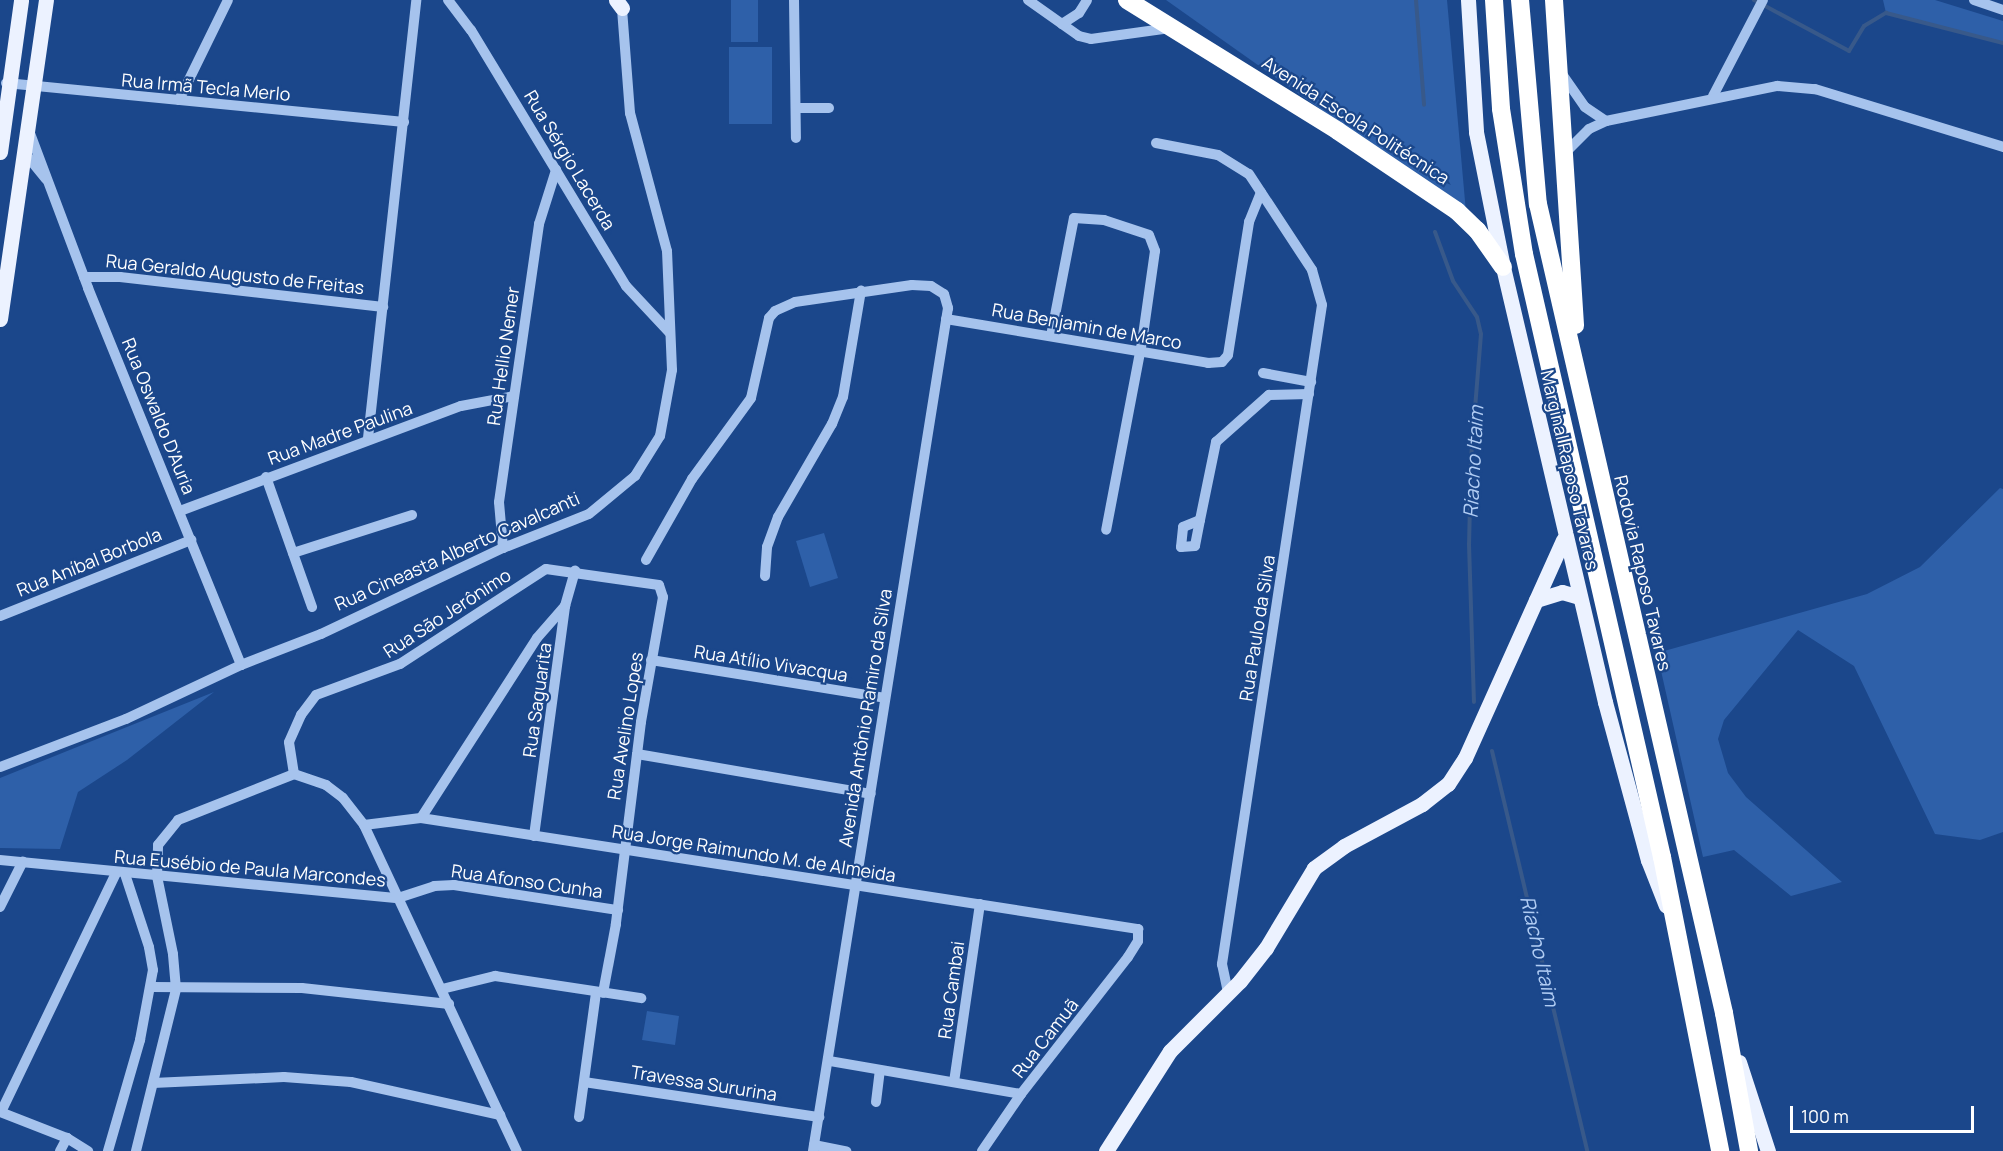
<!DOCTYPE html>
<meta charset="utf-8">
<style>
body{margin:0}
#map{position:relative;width:2003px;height:1151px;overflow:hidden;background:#1b478b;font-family:Manrope,sans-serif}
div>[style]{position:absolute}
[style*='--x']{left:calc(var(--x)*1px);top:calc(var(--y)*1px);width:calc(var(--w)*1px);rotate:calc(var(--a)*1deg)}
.green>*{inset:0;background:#2e60a9}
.stream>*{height:4px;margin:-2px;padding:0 2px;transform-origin:2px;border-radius:2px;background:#38598a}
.minor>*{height:10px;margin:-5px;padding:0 5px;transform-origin:5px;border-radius:5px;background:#a6c3ed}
.major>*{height:15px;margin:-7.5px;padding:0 7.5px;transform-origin:7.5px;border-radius:7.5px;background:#ecf2ff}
.highway>*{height:18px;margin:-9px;padding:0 9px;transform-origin:9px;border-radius:9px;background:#fff}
span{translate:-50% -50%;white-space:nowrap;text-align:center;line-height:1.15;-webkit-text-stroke:4.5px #1b478b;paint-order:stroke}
.street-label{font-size:18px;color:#fff}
.water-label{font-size:20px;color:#b1cdf4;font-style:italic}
.scale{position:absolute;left:1790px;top:1106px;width:184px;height:27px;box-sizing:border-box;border:3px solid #fff;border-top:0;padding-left:8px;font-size:18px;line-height:21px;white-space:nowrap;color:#fff;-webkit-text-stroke:4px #1b478b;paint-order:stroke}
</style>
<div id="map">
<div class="green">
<div style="clip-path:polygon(731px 0,758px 0,758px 42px,731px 42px)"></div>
<div style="clip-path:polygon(1166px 0,1447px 0,1466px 212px)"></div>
<div style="clip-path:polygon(1883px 0,1935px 0,2003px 21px,2003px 43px,1886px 13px)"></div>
<div style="clip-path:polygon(729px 47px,772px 47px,772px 124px,729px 124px)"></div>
<div style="clip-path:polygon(2000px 488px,2003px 489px,2003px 832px,1980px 840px,1935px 834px,1854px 666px,1798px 630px,1724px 720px,1718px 739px,1728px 773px,1746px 797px,1842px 882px,1791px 896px,1734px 850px,1703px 857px,1657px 653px,1867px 594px,1920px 567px)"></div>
<div style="clip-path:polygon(824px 533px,838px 578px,810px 587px,796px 541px)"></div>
<div style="clip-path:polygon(214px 692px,127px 760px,78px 792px,60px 849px,0 848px,0 778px)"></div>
<div style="clip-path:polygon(647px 1011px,679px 1016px,675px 1045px,642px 1040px)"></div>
</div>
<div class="stream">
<div style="--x:1416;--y:0;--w:105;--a:85.6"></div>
<div style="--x:1754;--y:0;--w:108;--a:28.2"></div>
<div style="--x:1849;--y:51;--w:29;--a:-59"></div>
<div style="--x:1864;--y:26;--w:26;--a:-31"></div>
<div style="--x:1886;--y:13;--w:121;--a:14.4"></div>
<div style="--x:1435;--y:232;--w:52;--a:69.8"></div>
<div style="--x:1453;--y:281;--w:43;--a:56.3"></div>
<div style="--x:1477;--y:317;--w:17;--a:77"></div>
<div style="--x:1481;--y:334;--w:125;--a:94.6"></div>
<div style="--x:1471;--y:459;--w:85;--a:91.3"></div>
<div style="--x:1469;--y:544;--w:158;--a:88.2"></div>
<div style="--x:1492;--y:751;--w:411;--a:76.6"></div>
</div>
<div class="minor">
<div style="--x:448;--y:0;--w:38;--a:53"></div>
<div style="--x:471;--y:30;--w:299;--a:58.8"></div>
<div style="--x:626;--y:286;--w:64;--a:46.9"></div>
<div style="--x:794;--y:0;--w:138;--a:89.2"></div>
<div style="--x:1028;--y:0;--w:62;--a:35.2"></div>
<div style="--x:1079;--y:36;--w:12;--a:14"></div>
<div style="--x:1091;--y:39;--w:80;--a:-7.9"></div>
<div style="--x:1974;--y:0;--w:31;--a:19"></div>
<div style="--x:1062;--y:24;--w:20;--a:-33"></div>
<div style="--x:1079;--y:13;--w:15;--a:-58"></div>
<div style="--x:1562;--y:74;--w:40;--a:55.1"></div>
<div style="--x:1585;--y:107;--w:25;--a:34"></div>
<div style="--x:6;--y:83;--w:400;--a:5.6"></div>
<div style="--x:1713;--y:96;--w:108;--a:-62.5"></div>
<div style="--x:179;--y:100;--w:111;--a:-63.9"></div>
<div style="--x:796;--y:108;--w:33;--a:0"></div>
<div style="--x:28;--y:128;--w:171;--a:69.4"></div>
<div style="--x:88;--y:288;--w:407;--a:67.9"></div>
<div style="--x:1156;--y:143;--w:63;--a:11"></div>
<div style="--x:1218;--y:155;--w:36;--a:32"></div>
<div style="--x:1249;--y:174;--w:115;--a:56.7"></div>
<div style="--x:1312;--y:270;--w:36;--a:74"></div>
<div style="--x:1322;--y:305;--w:667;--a:98.63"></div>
<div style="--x:1222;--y:964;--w:29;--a:78"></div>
<div style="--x:24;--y:152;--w:35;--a:51"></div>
<div style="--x:1564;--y:154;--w:35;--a:-45"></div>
<div style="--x:1589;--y:129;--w:19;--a:-25"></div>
<div style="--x:1606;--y:121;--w:175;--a:-11.6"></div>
<div style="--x:1777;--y:86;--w:38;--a:5"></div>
<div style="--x:1815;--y:89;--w:197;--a:17.1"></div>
<div style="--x:84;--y:277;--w:36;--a:0"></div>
<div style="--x:120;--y:277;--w:265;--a:6.5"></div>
<div style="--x:946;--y:319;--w:266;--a:9.5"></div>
<div style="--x:1208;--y:363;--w:14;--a:-4"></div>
<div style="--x:1222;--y:362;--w:9;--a:-49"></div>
<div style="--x:1228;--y:355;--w:135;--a:-81"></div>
<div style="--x:1249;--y:222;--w:32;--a:-68"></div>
<div style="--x:1051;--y:336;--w:120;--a:-79"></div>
<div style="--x:1074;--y:218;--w:30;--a:4"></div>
<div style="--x:1104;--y:220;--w:47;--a:18.4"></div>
<div style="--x:1149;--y:235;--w:17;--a:69"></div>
<div style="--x:1155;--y:251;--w:92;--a:98.1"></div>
<div style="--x:1142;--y:342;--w:191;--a:100.8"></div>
<div style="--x:1263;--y:373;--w:49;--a:10.6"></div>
<div style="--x:368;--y:438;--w:441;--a:-83.7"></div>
<div style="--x:266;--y:477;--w:138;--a:70.5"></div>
<div style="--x:180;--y:511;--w:300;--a:-20.5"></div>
<div style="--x:461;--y:406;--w:54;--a:-10.7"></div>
<div style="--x:1200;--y:520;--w:26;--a:101"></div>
<div style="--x:1195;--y:546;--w:14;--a:176"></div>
<div style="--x:1181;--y:547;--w:20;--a:-84"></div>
<div style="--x:1183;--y:527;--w:18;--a:-22"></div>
<div style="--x:1200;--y:520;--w:80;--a:-78.4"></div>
<div style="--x:1216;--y:442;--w:71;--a:-41.6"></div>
<div style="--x:1269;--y:395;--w:40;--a:-1.4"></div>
<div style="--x:503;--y:548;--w:46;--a:-95"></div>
<div style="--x:499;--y:502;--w:281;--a:-81.8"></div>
<div style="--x:539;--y:224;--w:57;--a:-72.5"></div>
<div style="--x:293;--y:553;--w:125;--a:-17.7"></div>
<div style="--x:646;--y:560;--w:93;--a:-60.4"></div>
<div style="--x:692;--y:479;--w:100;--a:-53.9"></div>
<div style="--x:751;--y:398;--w:82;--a:-77.3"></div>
<div style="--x:769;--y:318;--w:9;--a:-49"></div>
<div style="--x:775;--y:311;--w:22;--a:-24"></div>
<div style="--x:795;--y:302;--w:118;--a:-8.3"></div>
<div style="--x:912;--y:285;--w:19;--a:3"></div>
<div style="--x:931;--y:286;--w:15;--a:32"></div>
<div style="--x:944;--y:294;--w:15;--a:74"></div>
<div style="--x:948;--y:308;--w:854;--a:99.1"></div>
<div style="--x:765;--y:576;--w:29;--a:-86"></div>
<div style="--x:767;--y:547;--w:32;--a:-70"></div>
<div style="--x:778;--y:517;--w:108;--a:-59.9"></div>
<div style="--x:832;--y:424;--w:29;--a:-68"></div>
<div style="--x:843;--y:397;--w:108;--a:-80.4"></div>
<div style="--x:0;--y:616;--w:206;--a:-21.7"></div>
<div style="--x:651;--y:660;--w:237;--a:9.2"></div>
<div style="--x:637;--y:754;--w:237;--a:9.7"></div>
<div style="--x:0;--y:767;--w:135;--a:-20.9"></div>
<div style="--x:126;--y:719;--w:127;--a:-25.2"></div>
<div style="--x:241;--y:665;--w:86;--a:-21.2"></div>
<div style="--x:321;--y:634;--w:201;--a:-25.3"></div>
<div style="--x:503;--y:548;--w:92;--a:-21.6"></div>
<div style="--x:589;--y:514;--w:60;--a:-39.6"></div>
<div style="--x:635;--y:476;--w:47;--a:-58"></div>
<div style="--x:660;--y:436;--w:67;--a:-79.7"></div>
<div style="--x:672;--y:370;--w:119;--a:-92.4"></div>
<div style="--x:667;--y:251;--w:143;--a:-105"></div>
<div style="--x:630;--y:113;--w:105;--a:-94.4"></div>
<div style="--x:294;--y:774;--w:32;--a:-99"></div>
<div style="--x:289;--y:742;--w:30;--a:-66"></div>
<div style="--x:301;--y:715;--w:25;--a:-53"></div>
<div style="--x:316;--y:695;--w:90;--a:-20.3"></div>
<div style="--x:400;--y:664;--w:174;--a:-33.1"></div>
<div style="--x:546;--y:569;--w:114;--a:8.1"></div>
<div style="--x:659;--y:585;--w:13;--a:72"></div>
<div style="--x:663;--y:597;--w:127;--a:100"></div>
<div style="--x:641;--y:722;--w:204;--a:97.1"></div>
<div style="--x:616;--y:924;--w:70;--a:100.7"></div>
<div style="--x:421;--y:818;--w:214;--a:-57.2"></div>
<div style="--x:537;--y:638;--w:43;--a:-48.8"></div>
<div style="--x:364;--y:825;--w:57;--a:-7"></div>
<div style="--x:421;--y:818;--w:726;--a:8.8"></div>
<div style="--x:1138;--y:929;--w:12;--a:90"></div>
<div style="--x:1138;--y:941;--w:19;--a:122"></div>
<div style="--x:1128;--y:957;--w:174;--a:128"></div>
<div style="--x:1021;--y:1094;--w:195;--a:-170.2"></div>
<div style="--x:534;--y:836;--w:232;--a:-82.3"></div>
<div style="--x:565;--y:606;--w:37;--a:-74"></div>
<div style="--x:0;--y:860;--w:400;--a:5.5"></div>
<div style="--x:398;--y:898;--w:38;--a:-18"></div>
<div style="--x:434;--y:886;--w:20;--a:-3"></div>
<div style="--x:454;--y:885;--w:166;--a:8.7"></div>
<div style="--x:0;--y:907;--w:51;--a:-63.4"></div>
<div style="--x:152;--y:987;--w:150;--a:0.4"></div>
<div style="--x:302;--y:988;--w:148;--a:6.2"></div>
<div style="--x:442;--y:989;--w:55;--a:-13.8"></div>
<div style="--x:495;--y:976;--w:148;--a:8.6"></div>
<div style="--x:584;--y:1082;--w:238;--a:8.5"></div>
<div style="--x:954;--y:1082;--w:180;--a:-81.7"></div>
<div style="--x:153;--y:1083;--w:131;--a:-2.6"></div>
<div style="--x:284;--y:1077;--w:67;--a:4.3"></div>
<div style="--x:351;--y:1082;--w:153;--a:12.5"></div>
<div style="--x:876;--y:1102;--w:31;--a:-83"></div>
<div style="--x:0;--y:1112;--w:72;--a:21.2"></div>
<div style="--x:67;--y:1138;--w:25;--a:32"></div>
<div style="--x:1;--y:1112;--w:265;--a:-64.3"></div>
<div style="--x:579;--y:1117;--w:125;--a:-82.2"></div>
<div style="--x:814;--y:1145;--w:33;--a:11"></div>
<div style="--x:60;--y:1151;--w:15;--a:-62"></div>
<div style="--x:108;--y:1151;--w:116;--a:-73.9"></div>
<div style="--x:140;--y:1040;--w:71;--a:-79.5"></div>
<div style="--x:153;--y:970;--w:23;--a:-100"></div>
<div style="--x:149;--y:947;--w:77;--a:-108.2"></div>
<div style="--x:136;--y:1151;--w:167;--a:-76.1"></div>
<div style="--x:176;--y:989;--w:35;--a:-95"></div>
<div style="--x:173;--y:954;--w:80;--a:-101.6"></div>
<div style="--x:157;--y:876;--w:31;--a:-88"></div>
<div style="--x:158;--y:845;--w:32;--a:-51"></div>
<div style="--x:178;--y:820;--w:125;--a:-21.6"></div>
<div style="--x:294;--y:774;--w:34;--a:19"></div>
<div style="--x:326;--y:785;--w:21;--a:37"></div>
<div style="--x:343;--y:798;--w:34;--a:52"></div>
<div style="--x:364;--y:825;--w:360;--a:64.9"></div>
<div style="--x:982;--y:1151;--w:69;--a:-55.6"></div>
</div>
<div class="major">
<div style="--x:616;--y:0;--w:10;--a:53"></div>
<div style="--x:1468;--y:0;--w:132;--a:86.5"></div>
<div style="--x:1476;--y:132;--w:138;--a:78.7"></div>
<div style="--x:1503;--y:267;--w:447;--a:76.8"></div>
<div style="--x:1605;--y:702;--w:164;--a:74.8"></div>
<div style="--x:1648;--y:860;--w:49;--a:68.6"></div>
<div style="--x:0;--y:152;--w:153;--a:-82.1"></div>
<div style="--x:0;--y:319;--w:322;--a:-81.8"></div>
<div style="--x:1536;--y:600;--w:27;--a:-17"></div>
<div style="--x:1562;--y:592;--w:18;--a:16"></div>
<div style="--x:1739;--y:1062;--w:94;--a:72"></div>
<div style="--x:1106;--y:1151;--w:119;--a:-57.4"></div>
<div style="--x:1170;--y:1051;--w:99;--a:-45"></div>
<div style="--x:1240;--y:981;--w:42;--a:-51.8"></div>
<div style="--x:1266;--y:948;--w:93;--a:-59"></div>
<div style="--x:1314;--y:868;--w:37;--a:-36"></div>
<div style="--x:1344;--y:846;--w:89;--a:-28.3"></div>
<div style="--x:1422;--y:804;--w:33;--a:-38"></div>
<div style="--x:1448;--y:784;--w:31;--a:-57"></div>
<div style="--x:1465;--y:758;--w:239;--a:-65.8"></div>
</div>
<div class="highway">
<div style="--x:1127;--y:0;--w:248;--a:31.8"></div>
<div style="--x:1338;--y:131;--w:143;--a:33.9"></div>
<div style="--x:1457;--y:211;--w:28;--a:44"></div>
<div style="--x:1477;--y:230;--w:45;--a:54.9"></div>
<div style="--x:1494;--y:0;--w:109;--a:86.3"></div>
<div style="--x:1501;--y:109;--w:147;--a:81"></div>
<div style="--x:1524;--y:254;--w:619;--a:77.11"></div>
<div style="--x:1662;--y:857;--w:300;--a:78.8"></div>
<div style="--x:1520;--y:0;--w:205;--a:85"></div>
<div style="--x:1538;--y:204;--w:830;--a:77.05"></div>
<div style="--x:1724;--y:1013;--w:140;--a:79.7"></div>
<div style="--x:1554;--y:0;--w:326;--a:86.3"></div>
</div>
<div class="street-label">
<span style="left:206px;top:87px;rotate:5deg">Rua Irmã Tecla Merlo</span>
<span style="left:1356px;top:120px;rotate:33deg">Avenida Escola Politécnica</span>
<span style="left:570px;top:160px;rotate:59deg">Rua Sérgio Lacerda</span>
<span style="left:235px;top:274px;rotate:6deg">Rua Geraldo Augusto de Freitas</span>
<span style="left:1087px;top:326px;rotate:10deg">Rua Benjamin de Marco</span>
<span style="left:503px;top:356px;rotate:-82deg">Rua Hellio Nemer</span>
<span style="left:159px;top:416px;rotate:68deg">Rua Oswaldo D'Auria</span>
<span style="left:340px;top:433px;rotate:-20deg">Rua Madre Paulina</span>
<span style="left:1570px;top:470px;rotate:77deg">Marginal Raposo Tavares</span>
<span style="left:457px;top:551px;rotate:-24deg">Rua Cineasta Alberto Cavalcanti</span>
<span style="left:89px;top:562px;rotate:-22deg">Rua Aníbal Borbola</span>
<span style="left:1643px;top:573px;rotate:77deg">Rodovia Raposo Tavares</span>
<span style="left:447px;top:613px;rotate:-33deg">Rua São Jerônimo</span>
<span style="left:1257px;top:628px;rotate:-81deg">Rua Paulo da Silva</span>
<span style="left:771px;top:663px;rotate:9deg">Rua Atílio Vivacqua</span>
<span style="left:537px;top:700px;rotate:-82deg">Rua Saguarita</span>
<span style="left:865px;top:718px;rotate:-81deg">Avenida Antônio Ramiro da Silva</span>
<span style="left:625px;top:726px;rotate:-81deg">Rua Avelino Lopes</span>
<span style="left:754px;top:853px;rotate:9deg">Rua Jorge Raimundo M. de Almeida</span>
<span style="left:250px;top:868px;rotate:5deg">Rua Eusébio de Paula Marcondes</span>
<span style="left:527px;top:881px;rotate:8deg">Rua Afonso Cunha</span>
<span style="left:951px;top:990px;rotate:-82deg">Rua Cambai</span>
<span style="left:1045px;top:1038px;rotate:-52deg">Rua Camuã</span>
<span style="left:704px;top:1083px;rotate:9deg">Travessa Sururina</span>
</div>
<div class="water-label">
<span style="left:1473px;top:462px;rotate:-87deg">Riacho Itaim</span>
<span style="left:1540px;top:951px;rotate:77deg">Riacho Itaim</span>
</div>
<div class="scale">100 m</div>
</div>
